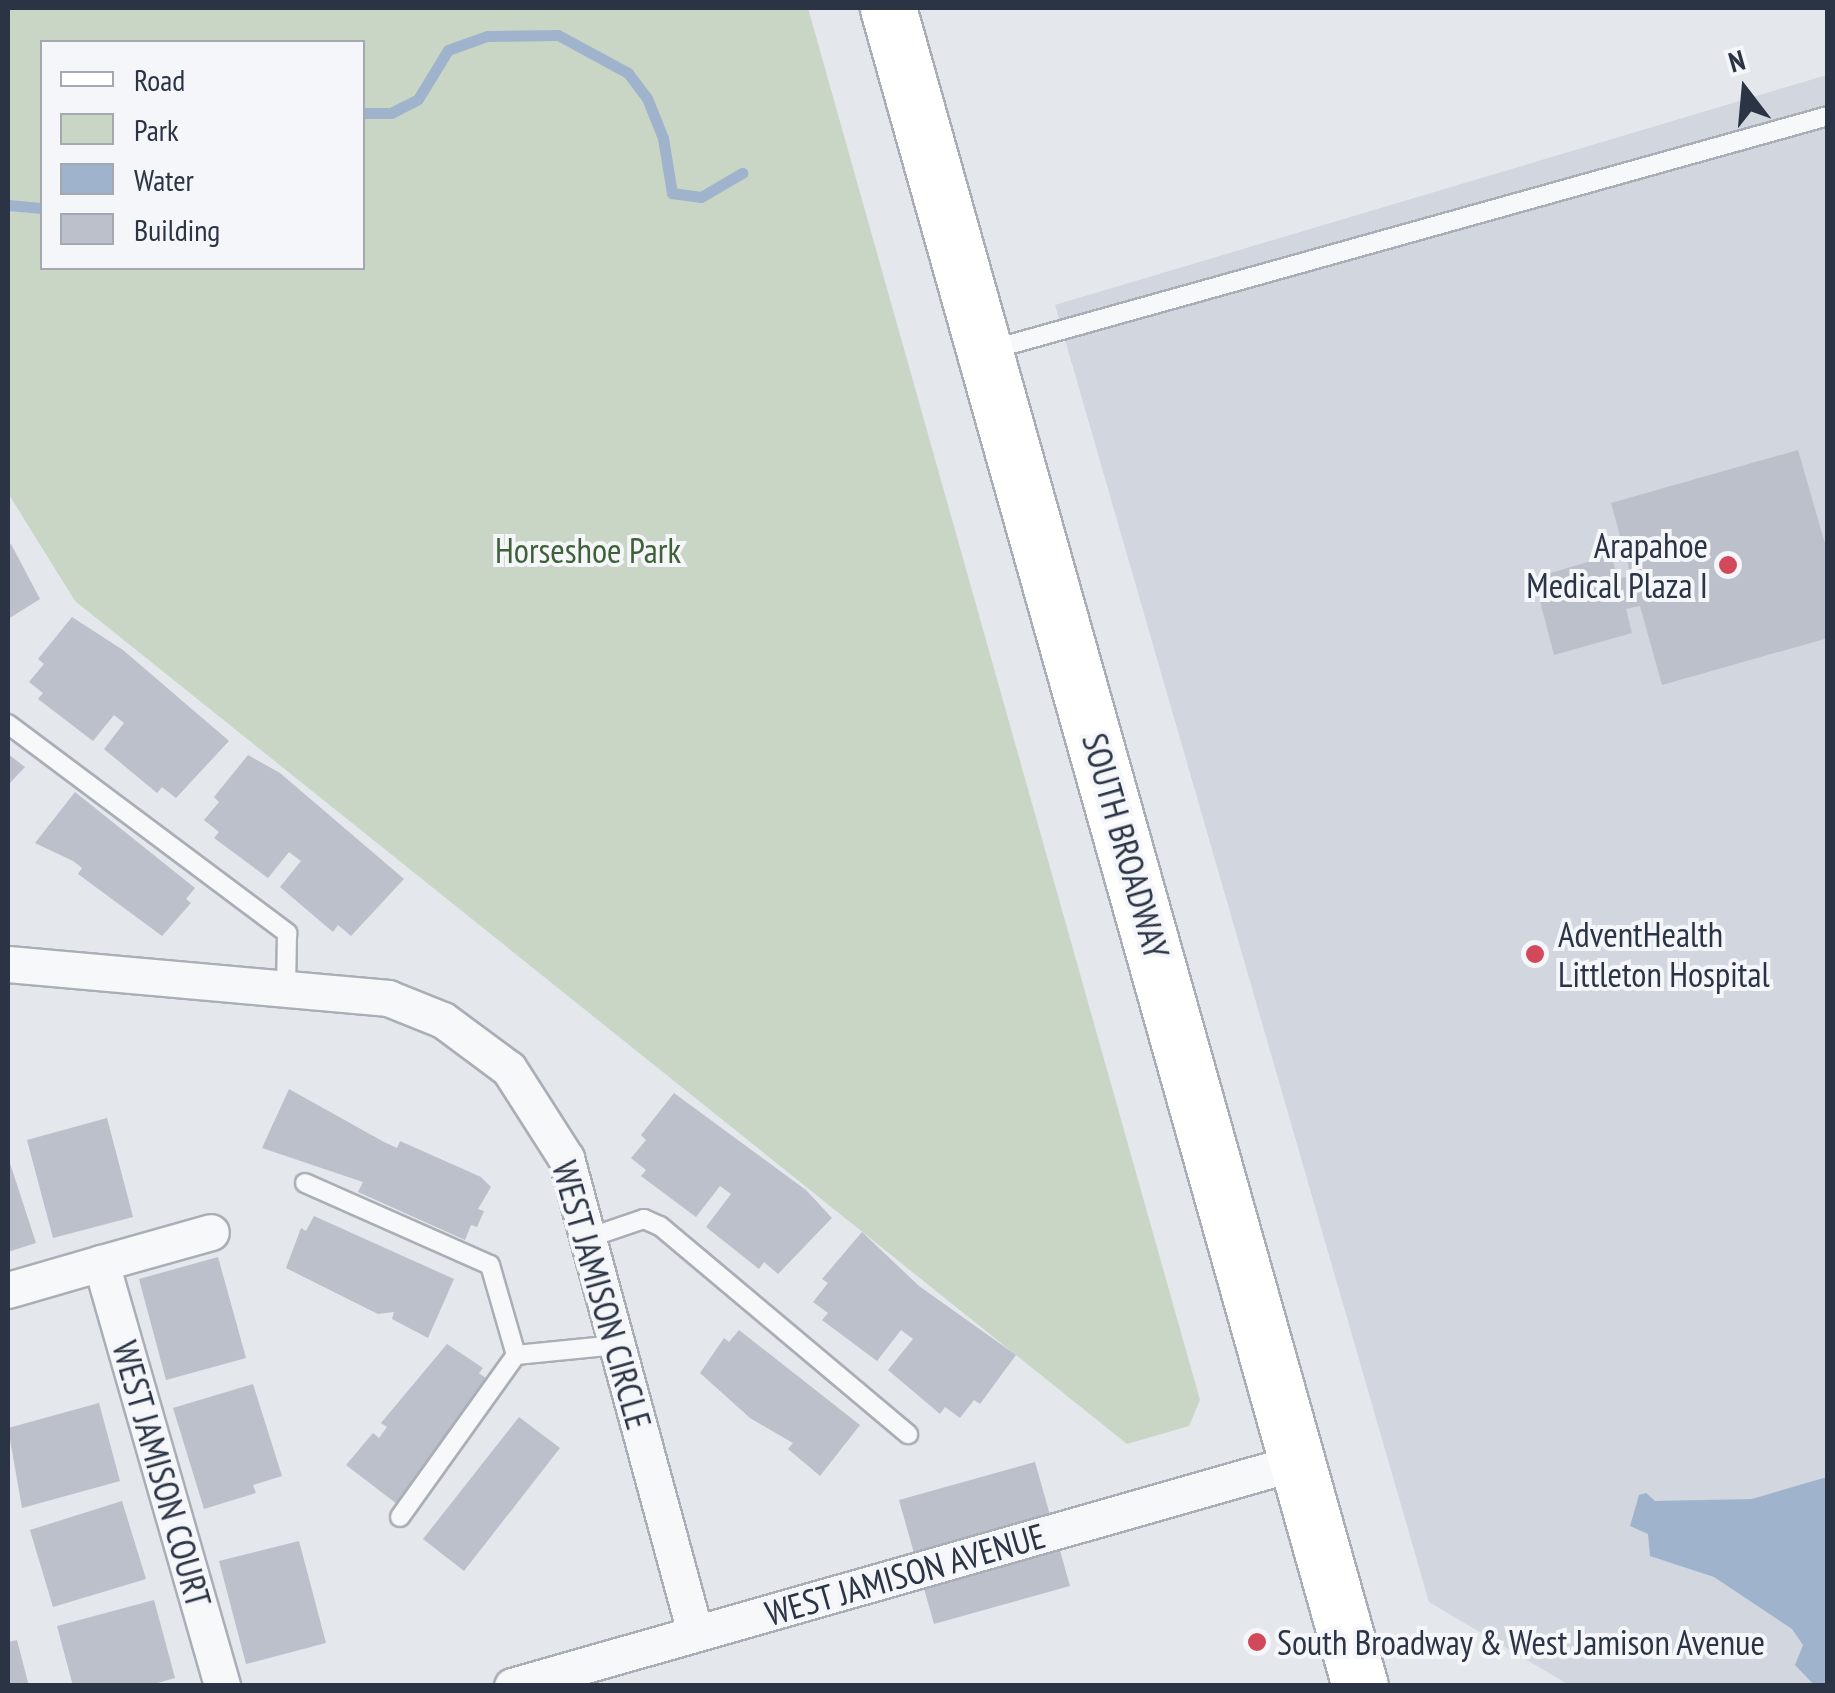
<!DOCTYPE html>
<style>
body{margin:0}
#map{position:relative;width:1835px;height:1693px;overflow:hidden;background:#e4e7ec;font-family:"PT Sans Narrow",sans-serif}
div>[style]{position:absolute}
[style*='--x']{left:calc(var(--x)*1px);top:calc(var(--y)*1px);width:calc(var(--w)*1px);rotate:calc(var(--a)*1deg)}
.built>*{inset:0;background:#d2d6de}
.green>*{inset:0;background:#c9d6c5}
.water>*{inset:0;background:#9fb4cc}
.stream>*{height:11px;margin:-5.5px;padding:0 5.5px;transform-origin:5.5px;border-radius:5.5px;background:#9fb4cc}
.building>*{inset:0;background:#bbc0ca}
.roads{filter:drop-shadow(2px 0 #a9aeb7) drop-shadow(-2px 0 #a9aeb7) drop-shadow(0 2px #a9aeb7) drop-shadow(0 -2px #a9aeb7)}
.lane>*{height:18px;margin:-9px;padding:0 9px;transform-origin:9px;border-radius:9px;background:#f7f8fa}
.street>*{height:35px;margin:-17.5px;padding:0 17.5px;transform-origin:17.5px;border-radius:17.5px;background:#f7f8fa}
.primary>*{height:55px;margin:-27.5px;padding:0 27.5px;transform-origin:27.5px;border-radius:27.5px;background:#fff}
.dots>*{width:28px;height:28px;translate:-50% -50%;box-sizing:border-box;border:5px solid #f4f6f9;border-radius:50%}
span{translate:-50% -50%;white-space:nowrap;text-align:center;line-height:1.15;-webkit-text-stroke:8px #f4f6f9;paint-order:stroke}
.poi-label{font-size:35px;color:#2b3445}
.right{translate:-100% -50%;text-align:right}
.left{translate:0 -50%;text-align:left}
.park-label{font-size:35px;color:#3f6138}
.street-label{font-size:35px;color:#2b3445}
.frame{position:absolute;inset:0;border:10px solid #2b3445;pointer-events:none}
.legend{position:absolute;left:40px;top:40px;width:325px;height:230px;box-sizing:border-box;background:#f4f6f9;border:2px solid #a4a8b1;margin:0;padding:12px 18px;list-style:none;font-size:30px;color:#2b3445}
.legend li{display:flex;align-items:center;gap:20px;height:50px}
.legend b{width:50px;border:2px solid #a4a8b1}
.north{position:absolute;left:1695px;top:40px;width:100px;height:100px;-webkit-text-stroke:8px #f4f6f9;paint-order:stroke;rotate:344deg;font-size:28px;font-weight:700;line-height:40px;text-align:center;color:#2b3445}
.north::after{content:'';display:block;margin:auto;width:35px;height:45px;background:#2b3445;clip-path:polygon(50% 0,100% 100%,50% 72%,0 100%)}
</style>
<div id="map">
<div class="built">
<div style="clip-path:polygon(1827px 75px,1827px 1685px,1569px 1685px,1429px 1602px,1055px 305px)"></div>
</div>
<div class="green">
<div style="clip-path:polygon(evenodd,8px 8px,808px 8px,1200px 1400px,1189px 1426px,1127px 1444px,75px 601px,8px 493px,8px 8px,42px 42px,362px 42px,362px 268px,42px 268px,42px 42px)"></div>
</div>
<div class="water">
<div style="clip-path:polygon(1827px 1477px,1827px 1685px,1814px 1685px,1795px 1665px,1803px 1645px,1792px 1629px,1714px 1577px,1650px 1556px,1648px 1534px,1630px 1526px,1639px 1495px,1646px 1493px,1655px 1501px,1752px 1499px)"></div>
</div>
<div class="stream">
<div style="--x:362;--y:113;--w:29;--a:0"></div>
<div style="--x:391;--y:113;--w:30;--a:-27"></div>
<div style="--x:418;--y:99;--w:57;--a:-58.5"></div>
<div style="--x:448;--y:50;--w:41;--a:-19.7"></div>
<div style="--x:487;--y:36;--w:71;--a:-0.8"></div>
<div style="--x:558;--y:35;--w:80;--a:28.5"></div>
<div style="--x:628;--y:73;--w:31;--a:53"></div>
<div style="--x:647;--y:98;--w:43;--a:68.2"></div>
<div style="--x:663;--y:138;--w:56;--a:80.7"></div>
<div style="--x:672;--y:193;--w:29;--a:8"></div>
<div style="--x:701;--y:197;--w:48;--a:-30.3"></div>
<div style="--x:8;--y:205;--w:34;--a:5"></div>
</div>
<div class="building">
<div style="clip-path:polygon(1798px 450px,1828px 554px,1828px 638px,1662px 685px,1640px 606px,1626px 609px,1632px 633px,1554px 655px,1534px 578px,1611px 555px,1618px 579px,1631px 576px,1611px 503px)"></div>
<div style="clip-path:polygon(11px 544px,40px 599px,8px 619px,8px 546px)"></div>
<div style="clip-path:polygon(72px 617px,123px 650px,229px 741px,176px 798px,162px 787px,157px 793px,104px 749px,124px 723px,114px 715px,93px 741px,38px 699px,43px 693px,29px 682px,44px 664px,38px 659px)"></div>
<div style="clip-path:polygon(8px 754px,25px 767px,8px 785px)"></div>
<div style="clip-path:polygon(248px 755px,280px 773px,404px 879px,351px 936px,338px 925px,333px 932px,280px 887px,301px 861px,289px 852px,268px 878px,214px 838px,219px 832px,204px 820px,219px 802px,214px 797px)"></div>
<div style="clip-path:polygon(75px 792px,195px 888px,186px 899px,191px 903px,162px 936px,78px 874px,82px 868px,73px 861px,35px 843px)"></div>
<div style="clip-path:polygon(289px 1089px,384px 1142px,397px 1148px,400px 1141px,481px 1177px,491px 1187px,478px 1209px,484px 1211px,477px 1227px,471px 1225px,465px 1240px,358px 1192px,363px 1182px,262px 1148px)"></div>
<div style="clip-path:polygon(674px 1093px,806px 1190px,832px 1218px,778px 1274px,764px 1262px,759px 1269px,706px 1227px,731px 1194px,720px 1186px,696px 1217px,641px 1176px,646px 1170px,631px 1158px,646px 1140px,641px 1135px)"></div>
<div style="clip-path:polygon(107px 1118px,133px 1217px,53px 1238px,27px 1140px)"></div>
<div style="clip-path:polygon(8px 1157px,36px 1243px,8px 1252px)"></div>
<div style="clip-path:polygon(314px 1216px,454px 1279px,428px 1338px,392px 1319px,394px 1312px,378px 1314px,286px 1268px,301px 1228px,306px 1231px)"></div>
<div style="clip-path:polygon(862px 1232px,919px 1286px,1016px 1355px,980px 1404px,974px 1400px,960px 1418px,945px 1407px,940px 1414px,888px 1370px,913px 1339px,901px 1330px,877px 1361px,822px 1320px,828px 1313px,813px 1302px,828px 1283px,822px 1279px)"></div>
<div style="clip-path:polygon(218px 1257px,246px 1358px,166px 1380px,139px 1279px)"></div>
<div style="clip-path:polygon(739px 1330px,860px 1425px,820px 1476px,788px 1449px,793px 1443px,750px 1418px,700px 1373px,724px 1338px,729px 1342px)"></div>
<div style="clip-path:polygon(447px 1344px,483px 1368px,479px 1373px,492px 1383px,397px 1504px,346px 1465px,373px 1433px,379px 1438px,387px 1427px,381px 1423px)"></div>
<div style="clip-path:polygon(253px 1384px,282px 1476px,253px 1485px,256px 1493px,204px 1509px,173px 1408px)"></div>
<div style="clip-path:polygon(99px 1403px,120px 1481px,22px 1508px,8px 1428px)"></div>
<div style="clip-path:polygon(519px 1417px,560px 1448px,464px 1571px,423px 1539px)"></div>
<div style="clip-path:polygon(1035px 1462px,1070px 1586px,934px 1624px,899px 1500px)"></div>
<div style="clip-path:polygon(122px 1501px,146px 1579px,53px 1607px,30px 1530px)"></div>
<div style="clip-path:polygon(299px 1541px,326px 1643px,246px 1664px,219px 1561px)"></div>
<div style="clip-path:polygon(154px 1600px,175px 1678px,147px 1686px,73px 1686px,57px 1626px)"></div>
<div style="clip-path:polygon(17px 1640px,29px 1686px,8px 1686px,8px 1642px)"></div>
</div>
<div class="roads">
<div class="lane">
<div style="--x:990;--y:350;--w:870;--a:-15.6"></div>
<div style="--x:8;--y:724;--w:349;--a:36.8"></div>
<div style="--x:287;--y:933;--w:55;--a:91"></div>
<div style="--x:305;--y:1183;--w:202;--a:23.9"></div>
<div style="--x:490;--y:1265;--w:94;--a:73.9"></div>
<div style="--x:516;--y:1355;--w:101;--a:-5.7"></div>
<div style="--x:588;--y:1238;--w:59;--a:-18.7"></div>
<div style="--x:644;--y:1219;--w:17;--a:24"></div>
<div style="--x:660;--y:1226;--w:324;--a:40"></div>
<div style="--x:400;--y:1517;--w:199;--a:-54.4"></div>
</div>
<div class="street">
<div style="--x:8;--y:964;--w:382;--a:5.1"></div>
<div style="--x:388;--y:998;--w:59;--a:21.8"></div>
<div style="--x:443;--y:1020;--w:82;--a:36.6"></div>
<div style="--x:509;--y:1069;--w:106;--a:57.4"></div>
<div style="--x:566;--y:1158;--w:493;--a:74.8"></div>
<div style="--x:101;--y:1263;--w:114;--a:-15.7"></div>
<div style="--x:8;--y:1290;--w:97;--a:-16.2"></div>
<div style="--x:101;--y:1263;--w:440;--a:74"></div>
<div style="--x:512;--y:1686;--w:817;--a:-15.91"></div>
</div>
<div class="primary">
<div style="--x:888;--y:8;--w:1743;--a:74.29"></div>
</div>
</div>
<div class="dots">
<div style="left:1728px;top:565px;background:#d1495b"></div>
<div style="left:1535px;top:954px;background:#d1495b"></div>
<div style="left:1257px;top:1642px;background:#d1495b"></div>
</div>
<div class="poi-label">
<span class="right" style="left:1708px;top:565px">Arapahoe<br>Medical Plaza I</span>
<span class="left" style="left:1558px;top:954px">AdventHealth<br>Littleton Hospital</span>
<span class="left" style="left:1277px;top:1642px">South Broadway &amp; West Jamison Avenue</span>
</div>
<div class="park-label">
<span style="left:588px;top:550px">Horseshoe Park</span>
</div>
<div class="street-label">
<span style="left:1126px;top:846px;rotate:74deg">SOUTH BROADWAY</span>
<span style="left:602px;top:1295px;rotate:74deg">WEST JAMISON CIRCLE</span>
<span style="left:162px;top:1474px;rotate:74deg">WEST JAMISON COURT</span>
<span style="left:905px;top:1574px;rotate:-16deg">WEST JAMISON AVENUE</span>
</div>
<div class="frame"></div>
<ul class="legend">
<li><b style="height:12px;background:#fff"></b>Road</li>
<li><b style="height:28px;background:#c9d6c5"></b>Park</li>
<li><b style="height:28px;background:#9fb4cc"></b>Water</li>
<li><b style="height:28px;background:#bbc0ca"></b>Building</li>
</ul>
<div class="north">N</div>
</div>
